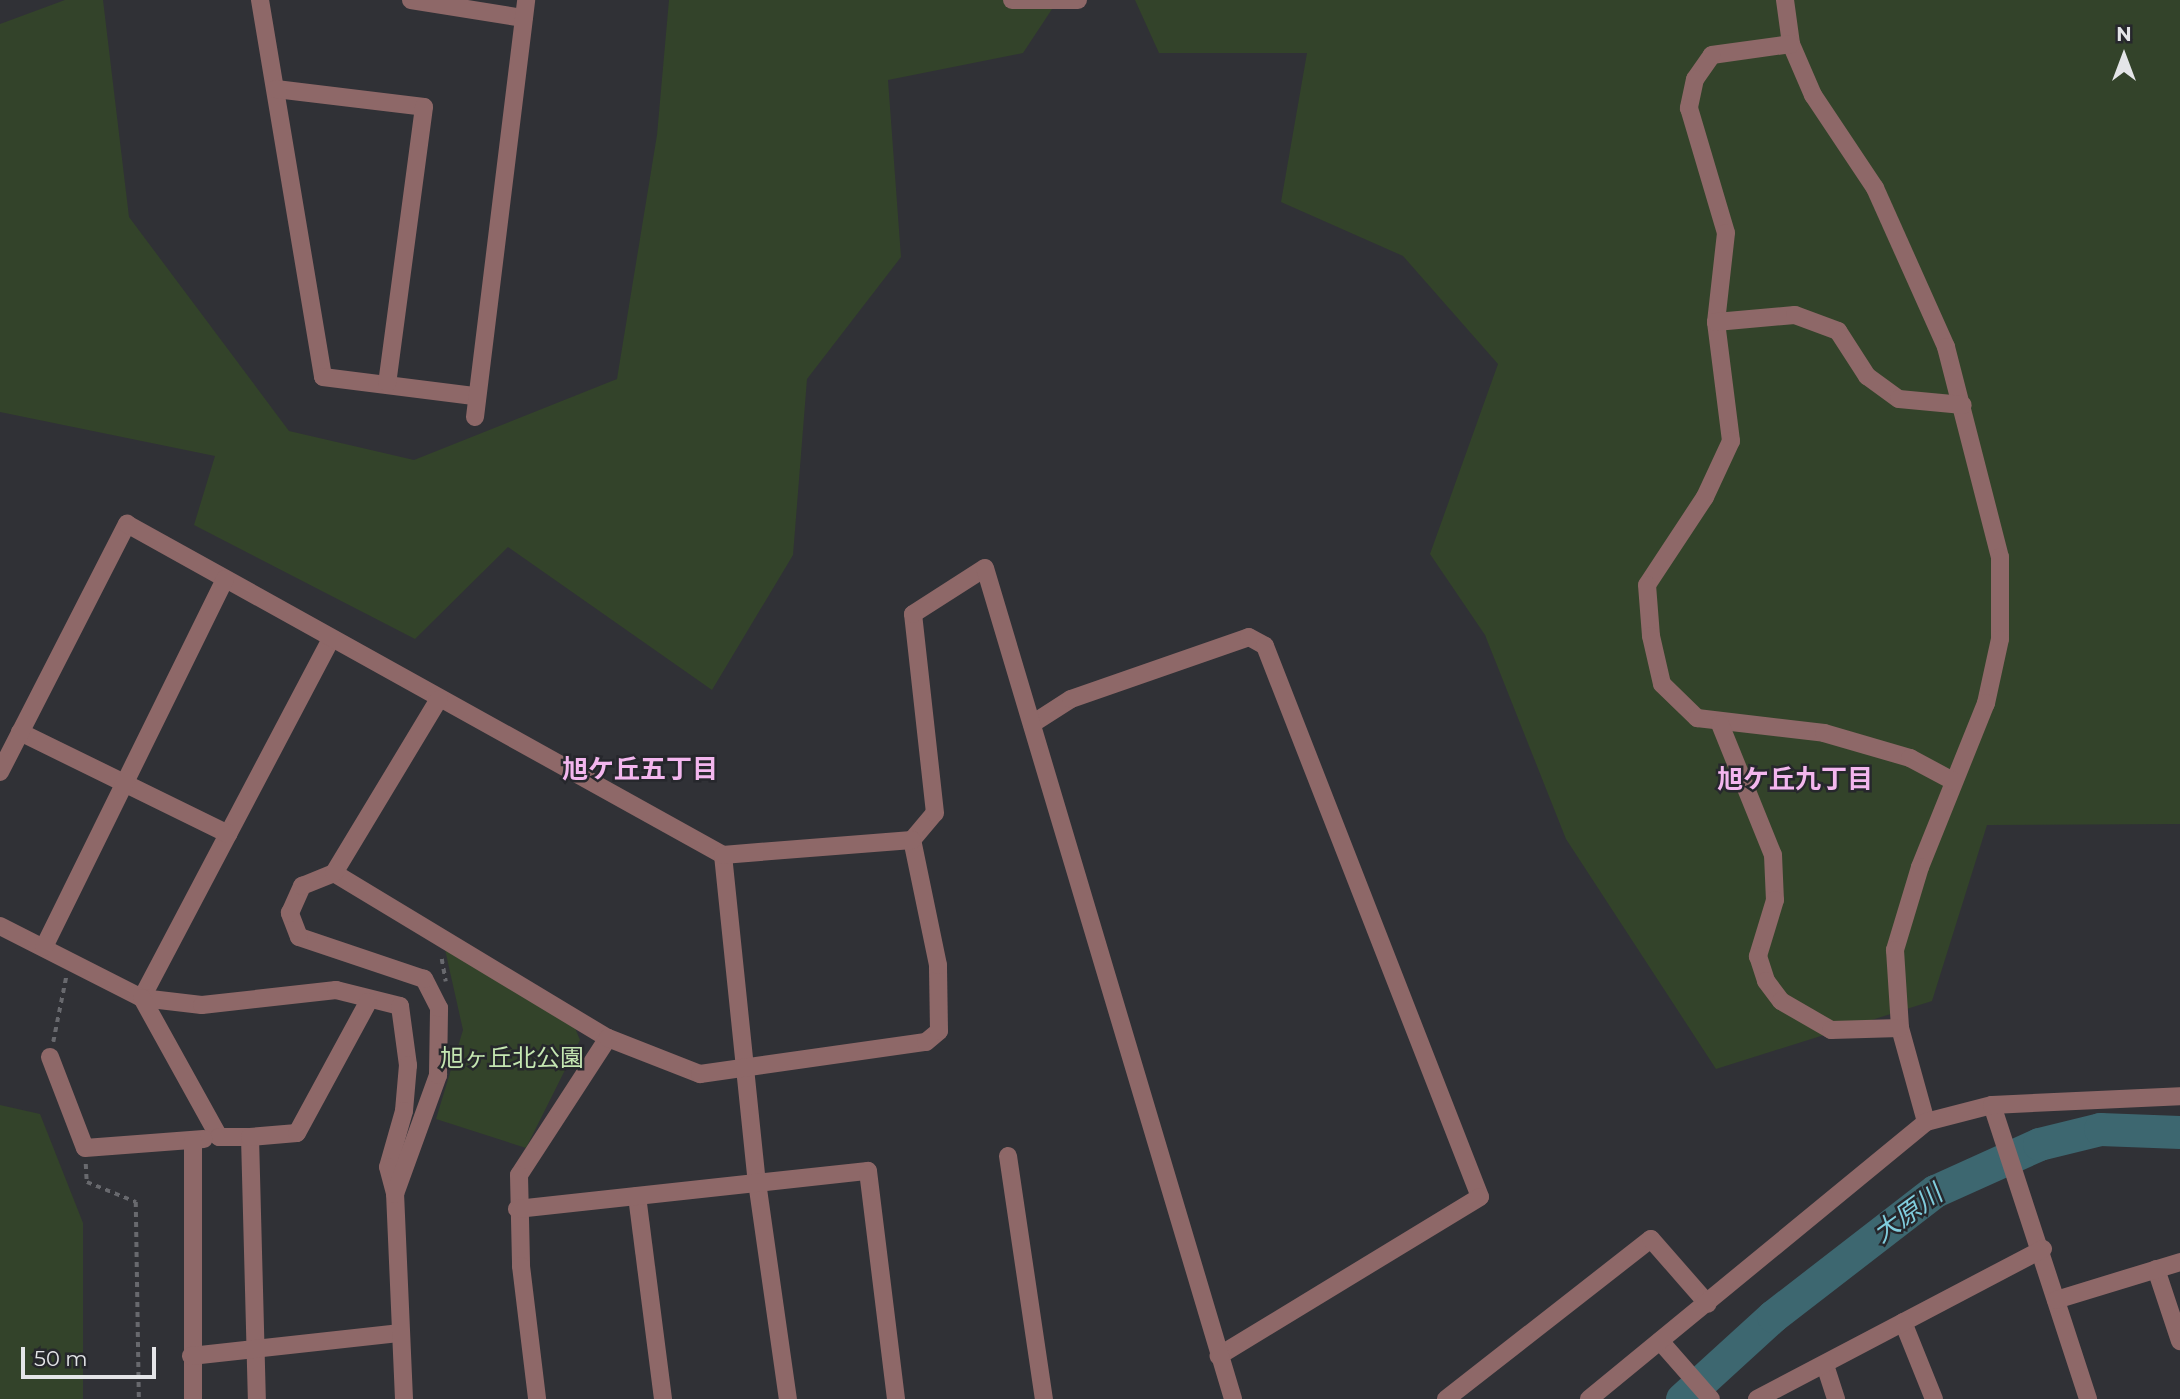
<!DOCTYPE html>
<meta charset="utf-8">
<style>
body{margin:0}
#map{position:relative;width:2180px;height:1399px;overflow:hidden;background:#303136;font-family:Montserrat,"Noto Sans JP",sans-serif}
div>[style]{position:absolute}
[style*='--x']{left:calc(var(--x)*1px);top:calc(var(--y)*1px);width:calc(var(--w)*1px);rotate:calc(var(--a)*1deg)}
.green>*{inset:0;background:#33432a}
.river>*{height:33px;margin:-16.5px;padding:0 16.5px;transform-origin:16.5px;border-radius:16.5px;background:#3d6770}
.path>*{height:3.5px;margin-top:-1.75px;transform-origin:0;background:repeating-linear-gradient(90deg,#68696e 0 5px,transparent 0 10px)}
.minor>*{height:18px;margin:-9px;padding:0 9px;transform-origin:9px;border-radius:9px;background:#8e6868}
span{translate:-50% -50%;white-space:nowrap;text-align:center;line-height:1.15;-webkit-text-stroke:5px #26272c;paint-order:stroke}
.park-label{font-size:24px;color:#c4e6b1}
.neighbourhood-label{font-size:26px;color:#f3b6ee;font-weight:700}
.water-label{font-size:26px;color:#80cddd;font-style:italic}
.north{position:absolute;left:2089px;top:21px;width:70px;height:70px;-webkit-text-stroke:5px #26272c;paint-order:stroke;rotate:0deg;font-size:19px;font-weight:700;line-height:28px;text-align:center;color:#e4e5e8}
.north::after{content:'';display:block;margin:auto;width:24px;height:32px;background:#e4e5e8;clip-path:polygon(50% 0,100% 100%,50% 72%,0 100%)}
.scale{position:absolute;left:21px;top:1347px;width:135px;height:32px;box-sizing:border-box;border:4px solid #e4e5e8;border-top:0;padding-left:9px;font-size:21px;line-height:24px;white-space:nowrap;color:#e4e5e8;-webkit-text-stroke:5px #26272c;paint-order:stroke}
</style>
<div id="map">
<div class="green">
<div style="clip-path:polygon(65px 0,103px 0,129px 217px,289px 431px,414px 460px,617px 379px,657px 135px,669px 0,1058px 0,1023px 53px,888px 80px,901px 257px,807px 379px,793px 555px,712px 690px,508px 547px,415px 639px,194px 525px,215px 456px,0 412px,0 24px)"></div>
<div style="clip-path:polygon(1135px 0,2180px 0,2180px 824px,1987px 825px,1932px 1001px,1716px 1069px,1566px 839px,1485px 635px,1430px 554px,1498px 364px,1403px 256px,1281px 202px,1307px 53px,1159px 53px)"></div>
<div style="clip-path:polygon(444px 945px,575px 1028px,580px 1040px,526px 1148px,436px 1119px,463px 1030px)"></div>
<div style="clip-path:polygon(0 1105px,40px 1114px,83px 1223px,83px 1399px,0 1399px)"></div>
</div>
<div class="river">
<div style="--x:1682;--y:1399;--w:123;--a:-42.4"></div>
<div style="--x:1773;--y:1316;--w:205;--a:-37.7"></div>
<div style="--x:1935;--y:1191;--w:114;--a:-24.3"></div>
<div style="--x:2039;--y:1144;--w:63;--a:-13.8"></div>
<div style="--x:2100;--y:1129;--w:80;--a:2.1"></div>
</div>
<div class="path">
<div style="--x:442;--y:959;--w:23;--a:80"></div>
<div style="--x:53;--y:1042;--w:66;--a:-78.7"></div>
<div style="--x:86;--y:1164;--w:18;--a:87"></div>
<div style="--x:87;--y:1182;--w:53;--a:22.2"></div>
<div style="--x:136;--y:1202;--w:197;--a:89.1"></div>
</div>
<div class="minor">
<div style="--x:260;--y:0;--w:382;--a:80.5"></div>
<div style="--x:323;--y:377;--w:152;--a:7.2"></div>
<div style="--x:411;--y:0;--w:114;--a:9.1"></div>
<div style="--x:1012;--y:0;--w:66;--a:0"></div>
<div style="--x:1785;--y:0;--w:44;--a:82.2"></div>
<div style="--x:1791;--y:44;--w:56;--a:66.7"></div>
<div style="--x:1813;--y:95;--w:112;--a:56.3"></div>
<div style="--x:1875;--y:188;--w:174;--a:65.9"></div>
<div style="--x:1946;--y:347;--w:217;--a:75.6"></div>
<div style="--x:2000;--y:557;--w:82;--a:90"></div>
<div style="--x:2000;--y:639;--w:66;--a:102.3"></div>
<div style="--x:1986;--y:703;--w:177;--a:111.9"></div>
<div style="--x:1920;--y:867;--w:87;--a:106.8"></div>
<div style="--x:1895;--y:950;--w:78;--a:86.3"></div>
<div style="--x:1900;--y:1028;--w:98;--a:74.5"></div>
<div style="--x:1791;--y:44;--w:80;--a:172.1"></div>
<div style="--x:1712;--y:55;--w:29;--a:125"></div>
<div style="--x:1695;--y:79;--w:30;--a:102"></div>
<div style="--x:1689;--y:108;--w:130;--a:73.5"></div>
<div style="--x:1726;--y:233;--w:90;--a:96.4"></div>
<div style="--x:1716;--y:322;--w:120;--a:82.8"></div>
<div style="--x:1731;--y:441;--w:62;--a:114.9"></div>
<div style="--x:1705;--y:497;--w:105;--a:123.4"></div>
<div style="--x:1647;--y:585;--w:51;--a:85.5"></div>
<div style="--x:1651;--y:636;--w:49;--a:77.1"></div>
<div style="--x:1662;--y:684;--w:49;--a:44.2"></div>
<div style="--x:1697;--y:718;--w:128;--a:6.7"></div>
<div style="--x:1824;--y:733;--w:90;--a:16.2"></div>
<div style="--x:1910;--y:758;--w:49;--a:28.1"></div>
<div style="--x:276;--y:89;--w:149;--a:6.9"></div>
<div style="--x:424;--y:107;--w:278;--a:97.6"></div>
<div style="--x:1716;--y:322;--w:79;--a:-5.1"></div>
<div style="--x:1795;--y:315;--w:46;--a:20.4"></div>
<div style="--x:1838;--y:331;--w:54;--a:57.2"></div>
<div style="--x:1867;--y:376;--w:39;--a:36"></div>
<div style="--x:1899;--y:399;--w:64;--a:5.4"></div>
<div style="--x:475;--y:417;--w:420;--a:-83"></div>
<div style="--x:331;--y:639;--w:406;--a:117.8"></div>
<div style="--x:142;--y:998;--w:60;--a:6.7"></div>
<div style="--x:202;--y:1005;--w:135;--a:-6.4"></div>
<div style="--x:336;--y:990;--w:66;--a:14"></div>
<div style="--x:400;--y:1006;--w:60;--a:82.3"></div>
<div style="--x:408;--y:1065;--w:46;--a:95"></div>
<div style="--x:404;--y:1111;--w:58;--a:105.9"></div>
<div style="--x:388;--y:1167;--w:28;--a:75"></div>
<div style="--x:1032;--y:724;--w:46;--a:-32.7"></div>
<div style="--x:1071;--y:699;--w:188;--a:-19.2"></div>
<div style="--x:1249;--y:637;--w:18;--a:29"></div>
<div style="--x:1265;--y:646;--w:591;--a:68.68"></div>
<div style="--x:1480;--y:1197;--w:306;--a:148.7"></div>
<div style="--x:1720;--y:724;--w:141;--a:68"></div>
<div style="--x:1773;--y:855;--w:45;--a:87.5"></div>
<div style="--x:1775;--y:900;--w:59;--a:106.9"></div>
<div style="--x:1758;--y:956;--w:26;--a:72"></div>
<div style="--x:1766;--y:981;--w:25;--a:53"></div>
<div style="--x:1781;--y:1001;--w:58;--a:30.1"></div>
<div style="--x:1831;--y:1030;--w:69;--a:-1.7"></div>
<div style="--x:20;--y:732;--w:232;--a:26.1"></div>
<div style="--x:0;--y:772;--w:279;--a:-62.9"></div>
<div style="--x:127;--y:524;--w:682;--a:29.05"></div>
<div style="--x:723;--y:855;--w:329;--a:84.1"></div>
<div style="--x:757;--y:1182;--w:219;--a:81.9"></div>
<div style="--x:912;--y:840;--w:35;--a:-50"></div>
<div style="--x:935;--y:813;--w:200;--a:-96.3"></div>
<div style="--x:913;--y:614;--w:85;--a:-32.6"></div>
<div style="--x:985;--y:568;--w:867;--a:73.38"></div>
<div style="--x:334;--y:873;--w:320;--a:31.1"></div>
<div style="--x:608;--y:1038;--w:163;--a:123"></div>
<div style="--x:519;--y:1175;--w:91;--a:88.7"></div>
<div style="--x:521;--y:1266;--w:134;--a:83.1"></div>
<div style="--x:0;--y:926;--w:159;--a:26.9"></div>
<div style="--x:142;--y:998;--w:159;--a:61"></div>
<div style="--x:219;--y:1137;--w:31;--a:0"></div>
<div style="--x:250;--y:1137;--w:262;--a:88.5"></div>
<div style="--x:44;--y:947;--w:410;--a:-63.8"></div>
<div style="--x:608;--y:1038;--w:99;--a:21.4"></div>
<div style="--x:700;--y:1074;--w:228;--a:-8.1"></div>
<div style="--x:926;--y:1042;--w:17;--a:-40"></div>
<div style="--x:939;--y:1031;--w:66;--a:-90.9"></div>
<div style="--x:938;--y:965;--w:128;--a:-101.7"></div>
<div style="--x:912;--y:840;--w:190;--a:175.5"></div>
<div style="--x:50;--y:1057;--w:97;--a:69"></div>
<div style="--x:85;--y:1148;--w:119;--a:-4.3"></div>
<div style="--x:1992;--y:1105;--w:309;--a:71.9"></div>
<div style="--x:250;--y:1137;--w:47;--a:-4.9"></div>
<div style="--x:297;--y:1133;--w:149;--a:-61.5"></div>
<div style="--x:193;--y:1141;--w:258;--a:90"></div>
<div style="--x:1008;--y:1156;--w:246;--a:81.6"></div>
<div style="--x:637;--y:1196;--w:205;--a:82.7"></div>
<div style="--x:517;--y:1209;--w:353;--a:-6.2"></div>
<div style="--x:868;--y:1171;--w:230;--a:83"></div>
<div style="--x:2156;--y:1269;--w:76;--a:71.6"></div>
<div style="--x:2056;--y:1300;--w:130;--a:-17"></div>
<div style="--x:1903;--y:1322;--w:83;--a:68.1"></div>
<div style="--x:1660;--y:1341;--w:77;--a:48.7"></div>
<div style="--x:191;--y:1356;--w:211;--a:-6.3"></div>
<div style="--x:1825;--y:1365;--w:36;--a:72"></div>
<div style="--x:404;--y:1399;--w:205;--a:-92.5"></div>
<div style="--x:395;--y:1194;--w:127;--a:-70.1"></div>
<div style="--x:438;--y:1075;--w:67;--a:-89.1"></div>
<div style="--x:439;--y:1008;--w:33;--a:-117"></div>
<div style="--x:424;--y:979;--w:132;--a:-161.4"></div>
<div style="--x:299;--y:937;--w:26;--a:-111"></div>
<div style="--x:290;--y:913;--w:30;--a:-66"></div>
<div style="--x:302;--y:886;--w:35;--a:-22"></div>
<div style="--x:334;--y:873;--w:203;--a:-58.9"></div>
<div style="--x:1446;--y:1399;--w:260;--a:-38"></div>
<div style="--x:1651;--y:1239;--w:86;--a:48.8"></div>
<div style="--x:1589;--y:1399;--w:436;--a:-39.4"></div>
<div style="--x:1926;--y:1122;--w:68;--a:-14.4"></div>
<div style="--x:1992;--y:1105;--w:188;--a:-2.7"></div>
<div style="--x:1757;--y:1399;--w:323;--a:-27.7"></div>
</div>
<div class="park-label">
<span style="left:512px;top:1058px">旭ヶ丘北公園</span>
</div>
<div class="neighbourhood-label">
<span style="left:640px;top:770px">旭ケ丘五丁目</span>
<span style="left:1795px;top:780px">旭ケ丘九丁目</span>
</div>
<div class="water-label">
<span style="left:1908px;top:1214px;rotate:-36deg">大原川</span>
</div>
<div class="north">N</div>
<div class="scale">50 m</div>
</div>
